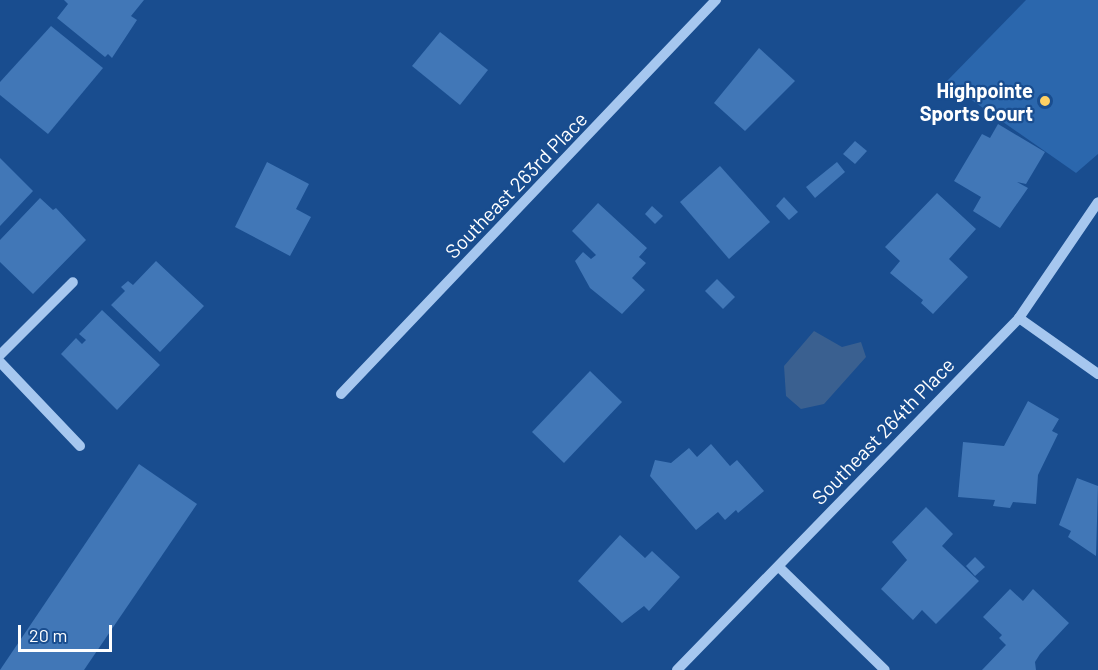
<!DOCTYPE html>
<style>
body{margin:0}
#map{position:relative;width:1098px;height:670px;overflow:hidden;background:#194d8f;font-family:Barlow,sans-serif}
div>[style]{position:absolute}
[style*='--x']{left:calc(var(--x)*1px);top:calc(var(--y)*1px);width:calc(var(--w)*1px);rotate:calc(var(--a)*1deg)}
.green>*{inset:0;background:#2b67ad}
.water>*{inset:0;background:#3a6090}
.building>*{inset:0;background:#4177b7}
.minor>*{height:10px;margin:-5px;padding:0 5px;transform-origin:5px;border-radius:5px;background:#a6c7ef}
.dots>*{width:16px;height:16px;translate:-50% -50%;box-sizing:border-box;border:3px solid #194d8f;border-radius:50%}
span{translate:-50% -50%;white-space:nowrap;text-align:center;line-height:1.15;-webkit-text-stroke:4.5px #194d8f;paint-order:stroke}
.poi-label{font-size:20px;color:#fff;font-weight:700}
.right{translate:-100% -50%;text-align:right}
.street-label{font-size:20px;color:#fff}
.scale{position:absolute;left:18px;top:625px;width:94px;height:27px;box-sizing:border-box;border:3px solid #fff;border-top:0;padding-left:8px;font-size:18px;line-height:21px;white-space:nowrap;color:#fff;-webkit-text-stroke:4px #194d8f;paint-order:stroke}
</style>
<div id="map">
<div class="green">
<div style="clip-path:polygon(1026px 0,1098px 0,1098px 154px,1076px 173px,946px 82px)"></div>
</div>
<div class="water">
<div style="clip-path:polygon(814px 331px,842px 347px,861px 342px,866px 357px,824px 404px,801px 409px,786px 396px,784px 366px)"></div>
</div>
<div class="building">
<div style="clip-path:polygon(64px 0,144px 0,131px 16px,137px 20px,112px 58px,108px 54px,105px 57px,57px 18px,68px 4px)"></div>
<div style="clip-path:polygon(51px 26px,103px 68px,48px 134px,0 95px,0 82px)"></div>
<div style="clip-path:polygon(440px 32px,488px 70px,460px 105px,412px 66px)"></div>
<div style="clip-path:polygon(759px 48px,795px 81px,745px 131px,714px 103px)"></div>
<div style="clip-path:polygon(998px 124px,1045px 152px,1026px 184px,1017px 182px,1028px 188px,1000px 228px,973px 211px,981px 197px,954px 181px,982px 134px,990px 138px)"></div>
<div style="clip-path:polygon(855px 141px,867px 151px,855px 164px,843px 154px)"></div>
<div style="clip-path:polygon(0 158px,33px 191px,0 226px)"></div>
<div style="clip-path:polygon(267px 162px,309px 184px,296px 209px,311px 217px,290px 256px,235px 227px)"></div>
<div style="clip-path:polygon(837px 162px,845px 172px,815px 198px,806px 187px)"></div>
<div style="clip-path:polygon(720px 166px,770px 222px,729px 259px,680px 202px)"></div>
<div style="clip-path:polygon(937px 193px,976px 229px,949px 259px,968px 277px,933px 314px,921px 303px,923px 300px,890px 273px,900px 261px,885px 247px)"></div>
<div style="clip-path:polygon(784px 197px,798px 212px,789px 220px,776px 206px)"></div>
<div style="clip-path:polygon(40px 198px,53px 210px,56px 208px,86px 240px,33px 294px,0 262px,0 240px)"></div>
<div style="clip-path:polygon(598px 203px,647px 248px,639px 257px,646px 263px,632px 278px,645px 290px,622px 314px,590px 288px,575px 261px,583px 252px,591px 259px,596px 255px,572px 231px)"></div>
<div style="clip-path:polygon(652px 206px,663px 216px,655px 224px,645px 214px)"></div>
<div style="clip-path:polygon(156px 261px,204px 306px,160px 352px,111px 305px,125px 291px,121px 287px,128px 281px,133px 285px)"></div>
<div style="clip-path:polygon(717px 279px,735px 297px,723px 309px,705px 291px)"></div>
<div style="clip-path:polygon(102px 310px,160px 365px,117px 410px,61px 354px,76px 338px,82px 344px,86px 340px,79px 334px)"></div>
<div style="clip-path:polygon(590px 371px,622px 402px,564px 463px,532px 432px)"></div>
<div style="clip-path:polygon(1028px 401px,1059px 419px,1052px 431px,1058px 434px,1038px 475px,1036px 504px,1013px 502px,1010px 508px,993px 506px,995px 500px,958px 497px,963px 442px,1004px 446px)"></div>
<div style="clip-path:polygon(711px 444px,730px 466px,737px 460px,764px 491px,738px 513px,736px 510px,725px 520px,718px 512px,696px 530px,650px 476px,655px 460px,671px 463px,689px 448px,697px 457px)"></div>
<div style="clip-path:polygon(139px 464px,197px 504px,84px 670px,0 670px)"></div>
<div style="clip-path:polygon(1077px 478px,1098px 486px,1096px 556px,1068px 537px,1071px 531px,1059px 525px)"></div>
<div style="clip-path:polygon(926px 507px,953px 534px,942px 546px,979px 581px,936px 624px,922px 610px,913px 620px,881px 589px,907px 560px,892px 542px)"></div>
<div style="clip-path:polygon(620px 535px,645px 558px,652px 551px,680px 577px,649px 611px,644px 606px,622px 623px,578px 581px)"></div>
<div style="clip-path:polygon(975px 557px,985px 567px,975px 576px,966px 566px)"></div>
<div style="clip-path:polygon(1010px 589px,1023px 601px,1033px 589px,1069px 623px,1040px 654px,1035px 662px,1036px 670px,982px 670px,1006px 645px,999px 638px,1002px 635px,983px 617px)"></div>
</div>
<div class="minor">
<div style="--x:1019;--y:318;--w:97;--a:35.3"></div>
<div style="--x:0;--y:355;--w:103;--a:-45"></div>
<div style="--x:0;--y:362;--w:116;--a:46.4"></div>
<div style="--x:341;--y:394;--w:544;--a:-46.42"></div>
<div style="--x:780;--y:568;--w:146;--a:44.2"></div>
<div style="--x:677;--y:670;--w:491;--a:-45.8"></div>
<div style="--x:1019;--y:318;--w:140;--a:-55.7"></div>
</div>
<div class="dots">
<div style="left:1045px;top:101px;background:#ffd164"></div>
</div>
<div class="poi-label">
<span class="right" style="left:1033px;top:102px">Highpointe<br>Sports Court</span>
</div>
<div class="street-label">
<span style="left:516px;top:185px;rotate:-46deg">Southeast 263rd Place</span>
<span style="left:883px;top:431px;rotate:-46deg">Southeast 264th Place</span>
</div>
<div class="scale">20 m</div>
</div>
